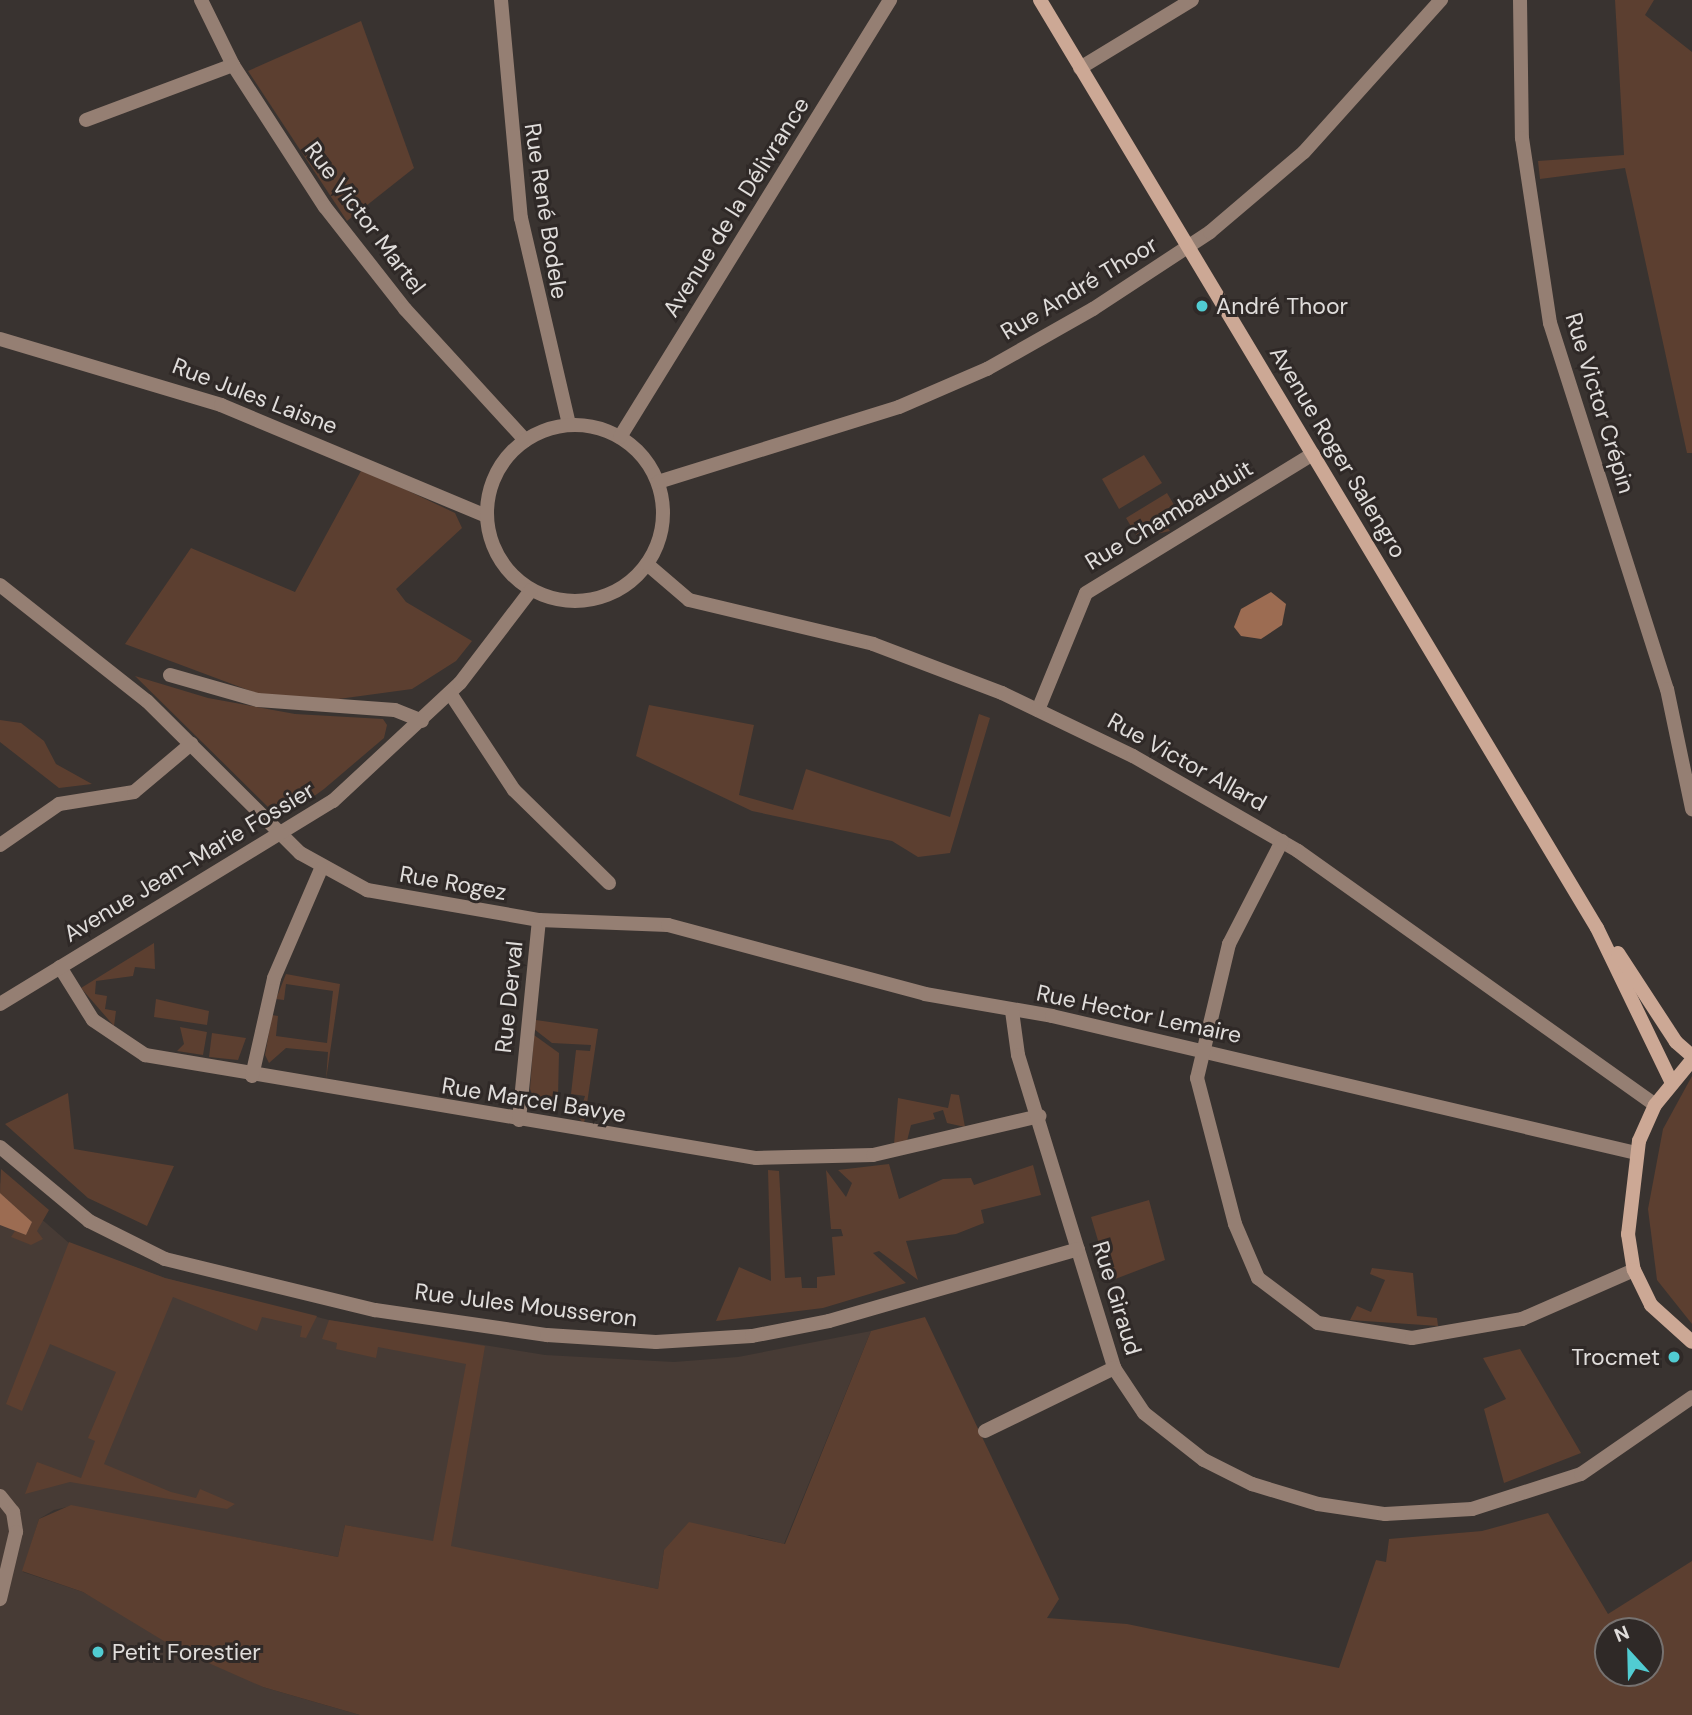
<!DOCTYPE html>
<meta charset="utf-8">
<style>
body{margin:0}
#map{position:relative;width:1692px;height:1715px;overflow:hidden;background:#393330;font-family:"DM Sans",sans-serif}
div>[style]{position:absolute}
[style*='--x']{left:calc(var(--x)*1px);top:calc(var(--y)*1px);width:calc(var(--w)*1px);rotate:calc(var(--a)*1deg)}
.built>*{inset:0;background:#473b35}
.green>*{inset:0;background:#5c3f30}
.water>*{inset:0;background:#9c6c52}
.street>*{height:14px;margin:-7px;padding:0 7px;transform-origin:7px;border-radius:7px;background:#957f73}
.street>.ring{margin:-7px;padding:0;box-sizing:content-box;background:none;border:14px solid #957f73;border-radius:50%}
.secondary>*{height:14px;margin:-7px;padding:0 7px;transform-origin:7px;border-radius:7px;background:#cca895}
.dots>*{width:19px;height:19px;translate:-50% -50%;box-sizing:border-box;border:4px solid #2f2927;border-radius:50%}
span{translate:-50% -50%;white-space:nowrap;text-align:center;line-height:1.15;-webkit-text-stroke:6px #2f2927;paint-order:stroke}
.street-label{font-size:23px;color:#e0dddb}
.poi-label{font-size:23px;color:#e0dddb}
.left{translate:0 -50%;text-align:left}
.right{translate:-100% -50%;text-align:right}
.north{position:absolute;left:1594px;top:1617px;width:70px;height:70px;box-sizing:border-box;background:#2f2927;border:2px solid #76716f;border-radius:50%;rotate:338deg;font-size:19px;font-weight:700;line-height:28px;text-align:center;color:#e0dddb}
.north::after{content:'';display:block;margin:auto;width:24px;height:32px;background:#51ccd2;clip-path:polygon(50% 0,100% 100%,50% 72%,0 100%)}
</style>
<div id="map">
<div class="built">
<div style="clip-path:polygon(0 1183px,69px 1243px,165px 1278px,329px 1320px,545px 1355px,674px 1362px,738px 1357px,871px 1331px,784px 1544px,749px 1535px,664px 1550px,658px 1589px,345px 1525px,338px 1557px,71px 1506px,54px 1510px,39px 1519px,23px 1572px,83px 1592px,263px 1687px,360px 1715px,0 1715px)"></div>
</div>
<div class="green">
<div style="clip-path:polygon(1615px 0,1654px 0,1645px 15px,1692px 52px,1692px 453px,1687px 453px,1625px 168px,1540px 179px,1538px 161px,1624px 155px)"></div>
<div style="clip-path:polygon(361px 21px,414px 168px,347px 221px,248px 71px)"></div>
<div style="clip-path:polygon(1144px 455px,1162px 483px,1119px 509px,1102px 479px)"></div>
<div style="clip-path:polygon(362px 469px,455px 513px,462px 528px,396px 589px,406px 602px,472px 641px,456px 661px,412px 689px,331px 700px,259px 694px,125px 644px,191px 548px,295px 592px)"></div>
<div style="clip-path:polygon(1167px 493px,1179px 513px,1164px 522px,1170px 531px,1138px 538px,1126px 518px)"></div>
<div style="clip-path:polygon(135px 676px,208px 698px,295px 714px,383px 719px,387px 725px,384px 738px,324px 789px,295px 810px,281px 811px,268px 807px)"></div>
<div style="clip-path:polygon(649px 705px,754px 725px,739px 795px,793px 810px,806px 769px,950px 817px,979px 714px,990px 718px,950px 853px,918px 857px,892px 841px,752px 811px,636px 756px)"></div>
<div style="clip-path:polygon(0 720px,21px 723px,44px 741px,56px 764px,92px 784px,59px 788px,0 742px)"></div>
<div style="clip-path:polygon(154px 943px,155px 969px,135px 967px,133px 976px,96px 981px,95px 994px,107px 996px,105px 1009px,116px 1011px,114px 1026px,81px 988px)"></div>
<div style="clip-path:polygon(286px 974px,340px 984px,326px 1080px,328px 1052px,286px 1048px,269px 1063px,265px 1055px,272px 1015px,278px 1016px,276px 1036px,327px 1043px,333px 991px,286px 984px,284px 1000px,276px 999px)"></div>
<div style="clip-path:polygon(156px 999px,209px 1011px,207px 1025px,154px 1017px)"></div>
<div style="clip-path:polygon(536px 1020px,598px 1029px,584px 1124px,578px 1117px,585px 1096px,571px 1094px,576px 1050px,590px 1051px,591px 1045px,552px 1043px,534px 1029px)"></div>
<div style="clip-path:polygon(180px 1027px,207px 1032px,203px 1055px,177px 1051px,184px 1044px)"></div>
<div style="clip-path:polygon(212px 1033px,246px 1038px,238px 1060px,209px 1057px)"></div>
<div style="clip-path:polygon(534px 1035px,559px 1053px,558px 1097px,538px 1108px,530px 1089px)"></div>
<div style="clip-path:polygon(1692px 1076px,1692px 1324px,1657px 1280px,1648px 1209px,1663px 1129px)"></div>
<div style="clip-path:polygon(68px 1093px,74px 1149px,174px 1166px,147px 1226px,88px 1198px,5px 1124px)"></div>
<div style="clip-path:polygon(951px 1094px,959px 1095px,965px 1127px,947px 1123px,943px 1110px,933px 1113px,935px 1119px,911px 1125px,907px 1141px,894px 1144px,898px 1098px,948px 1108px)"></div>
<div style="clip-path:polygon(889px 1164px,899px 1199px,943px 1179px,971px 1178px,974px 1185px,1033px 1165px,1041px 1195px,981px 1210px,984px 1223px,956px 1234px,906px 1241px,918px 1280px,879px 1251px,873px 1253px,906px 1283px,823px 1308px,716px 1321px,739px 1267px,771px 1281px,768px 1170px,779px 1171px,785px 1278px,801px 1277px,802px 1288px,817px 1288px,817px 1277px,835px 1275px,832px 1237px,843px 1236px,841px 1229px,831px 1229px,826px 1170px,846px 1197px,852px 1183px,838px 1170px)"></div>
<div style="clip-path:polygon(1px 1169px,49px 1210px,37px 1231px,43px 1239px,31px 1245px,11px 1237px,15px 1231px,26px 1235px,32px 1222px,0 1193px)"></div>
<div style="clip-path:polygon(1149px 1200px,1165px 1260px,1110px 1281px,1091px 1217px)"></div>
<div style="clip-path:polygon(69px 1242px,165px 1278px,317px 1316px,306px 1338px,300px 1337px,302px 1326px,262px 1317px,257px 1331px,173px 1297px,104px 1464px,171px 1492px,196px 1498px,200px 1489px,235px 1504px,227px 1509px,70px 1482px,25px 1494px,37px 1462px,81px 1478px,95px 1441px,88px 1438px,116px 1372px,50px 1344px,22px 1411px,6px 1404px)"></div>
<div style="clip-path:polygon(1372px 1268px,1413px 1273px,1417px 1316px,1437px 1318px,1438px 1326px,1350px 1320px,1357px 1306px,1371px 1312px,1385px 1280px,1370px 1274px)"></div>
<div style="clip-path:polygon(evenodd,925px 1317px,1059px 1599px,1047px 1618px,1127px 1624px,1339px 1668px,1376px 1560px,1386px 1562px,1389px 1539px,1482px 1531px,1548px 1513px,1608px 1614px,1692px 1561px,1692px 1715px,360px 1715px,263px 1687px,177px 1649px,83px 1592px,22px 1571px,39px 1519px,71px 1505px,338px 1557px,345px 1525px,433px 1541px,466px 1364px,378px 1347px,376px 1358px,336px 1349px,337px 1343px,322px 1339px,329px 1320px,485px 1346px,451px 1546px,658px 1589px,664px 1550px,689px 1522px,785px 1544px,871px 1331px,925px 1317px,1608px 1631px,1650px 1631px,1650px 1673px,1608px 1673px,1608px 1631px)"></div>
<div style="clip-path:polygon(1520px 1349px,1581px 1453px,1504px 1483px,1484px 1409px,1506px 1399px,1483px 1358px)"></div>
</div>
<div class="water">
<div style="clip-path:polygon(1271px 592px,1286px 604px,1282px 625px,1261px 639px,1241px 636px,1234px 627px,1241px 609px)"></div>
<div style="clip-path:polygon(0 1193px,32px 1222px,26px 1235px,0 1225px)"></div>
</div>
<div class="street">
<div style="--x:201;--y:0;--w:72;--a:63.8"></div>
<div style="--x:233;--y:65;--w:169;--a:57.1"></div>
<div style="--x:325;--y:207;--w:130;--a:51.9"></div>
<div style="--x:405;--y:309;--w:178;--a:47.5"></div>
<div style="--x:501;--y:0;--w:219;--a:84.8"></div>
<div style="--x:521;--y:218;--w:212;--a:76.9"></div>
<div style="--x:1520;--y:0;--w:138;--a:89.2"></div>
<div style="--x:1522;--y:138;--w:187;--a:81.4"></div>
<div style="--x:1550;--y:323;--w:384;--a:72.3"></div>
<div style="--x:1667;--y:689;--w:123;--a:78.2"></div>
<div style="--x:1080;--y:68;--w:131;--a:-31.3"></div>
<div style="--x:86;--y:120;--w:157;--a:-20.5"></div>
<div style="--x:0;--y:339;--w:231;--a:16.6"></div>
<div style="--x:221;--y:405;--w:288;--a:22.7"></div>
<div class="ring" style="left:487px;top:425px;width:162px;height:162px"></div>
<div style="--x:620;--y:437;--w:514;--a:-58.29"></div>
<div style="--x:658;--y:482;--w:252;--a:-17.3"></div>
<div style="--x:899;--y:407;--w:96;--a:-23.4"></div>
<div style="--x:987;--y:369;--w:122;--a:-29.5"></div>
<div style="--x:1093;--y:309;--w:140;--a:-33.3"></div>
<div style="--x:1210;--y:232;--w:123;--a:-40.4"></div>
<div style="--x:1304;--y:152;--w:205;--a:-48"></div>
<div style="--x:647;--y:564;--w:55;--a:40.6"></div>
<div style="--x:689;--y:600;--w:189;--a:13.4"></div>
<div style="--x:873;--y:644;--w:138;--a:20.8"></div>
<div style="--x:1002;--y:693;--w:145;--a:25.7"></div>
<div style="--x:1133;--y:756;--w:190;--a:29.9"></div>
<div style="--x:1298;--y:851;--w:438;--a:35.4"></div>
<div style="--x:0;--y:585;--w:187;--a:38.3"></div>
<div style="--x:147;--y:701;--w:216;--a:44.8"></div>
<div style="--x:300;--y:853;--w:77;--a:28.9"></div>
<div style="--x:367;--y:890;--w:175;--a:9.9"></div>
<div style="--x:539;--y:920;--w:129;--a:2.2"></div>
<div style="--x:668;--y:925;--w:266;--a:15"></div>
<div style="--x:925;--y:994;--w:129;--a:9.8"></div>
<div style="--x:1052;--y:1016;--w:600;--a:13.2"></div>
<div style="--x:170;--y:675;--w:91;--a:15.9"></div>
<div style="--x:258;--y:700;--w:137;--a:4.2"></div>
<div style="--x:395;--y:710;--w:29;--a:22"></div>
<div style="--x:450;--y:693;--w:116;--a:56.6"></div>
<div style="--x:514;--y:790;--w:133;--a:44.4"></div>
<div style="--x:1038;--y:710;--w:126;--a:-67.7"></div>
<div style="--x:1086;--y:593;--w:266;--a:-31.5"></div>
<div style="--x:1282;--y:841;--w:116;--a:117.2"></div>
<div style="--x:1229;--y:944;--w:138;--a:103.4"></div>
<div style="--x:1197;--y:1078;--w:151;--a:75.4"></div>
<div style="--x:1235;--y:1224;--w:59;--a:66.9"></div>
<div style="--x:1258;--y:1278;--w:75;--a:36.9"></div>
<div style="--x:1318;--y:1323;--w:95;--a:9.1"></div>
<div style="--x:1412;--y:1338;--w:112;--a:-9.8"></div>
<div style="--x:1522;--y:1319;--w:122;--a:-23.6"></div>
<div style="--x:0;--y:845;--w:72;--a:-34.8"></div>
<div style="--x:59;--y:804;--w:76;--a:-9.1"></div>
<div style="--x:134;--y:792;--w:75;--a:-40.1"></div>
<div style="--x:60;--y:967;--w:62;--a:58.1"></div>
<div style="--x:93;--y:1020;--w:63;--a:33.9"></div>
<div style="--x:145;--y:1055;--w:620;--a:9.57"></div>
<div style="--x:756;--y:1158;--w:117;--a:-1.5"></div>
<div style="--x:873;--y:1155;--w:171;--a:-13.2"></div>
<div style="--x:0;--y:1004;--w:390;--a:-31.4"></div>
<div style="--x:333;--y:801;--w:173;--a:-42.9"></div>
<div style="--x:460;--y:683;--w:117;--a:-52.6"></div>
<div style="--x:1012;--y:1011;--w:44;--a:82.2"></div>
<div style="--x:1018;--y:1055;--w:327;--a:72.9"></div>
<div style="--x:1114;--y:1368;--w:54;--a:56.3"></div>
<div style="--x:1144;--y:1413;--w:76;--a:38.1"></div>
<div style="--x:1204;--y:1460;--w:54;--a:26.6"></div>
<div style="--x:1252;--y:1484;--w:69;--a:16.9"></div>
<div style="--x:1318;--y:1504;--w:68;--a:8.5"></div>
<div style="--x:1385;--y:1514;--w:87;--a:-3.3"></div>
<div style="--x:1472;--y:1509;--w:114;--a:-17.8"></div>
<div style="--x:1581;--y:1474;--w:135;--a:-34.7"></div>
<div style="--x:252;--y:1076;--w:100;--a:-77.3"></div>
<div style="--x:274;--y:978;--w:119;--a:-66.7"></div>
<div style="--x:519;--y:1120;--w:201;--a:-84.3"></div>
<div style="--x:0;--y:1147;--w:116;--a:39.7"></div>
<div style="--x:89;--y:1221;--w:85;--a:26.6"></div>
<div style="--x:165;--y:1259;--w:216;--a:13.7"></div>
<div style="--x:375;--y:1310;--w:174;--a:8.3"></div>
<div style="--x:547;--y:1335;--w:109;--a:3.7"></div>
<div style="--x:656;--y:1342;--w:96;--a:-3.6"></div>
<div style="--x:752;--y:1336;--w:78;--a:-11"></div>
<div style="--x:829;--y:1321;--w:259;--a:-16.1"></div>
<div style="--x:985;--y:1431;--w:144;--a:-26"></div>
<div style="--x:0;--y:1496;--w:21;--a:51"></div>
<div style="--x:13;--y:1512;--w:20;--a:81"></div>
<div style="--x:16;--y:1532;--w:69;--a:103.4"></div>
</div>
<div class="secondary">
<div style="--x:1040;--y:0;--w:1082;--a:59.03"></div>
<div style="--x:1597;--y:928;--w:170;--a:64.2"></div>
<div style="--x:1618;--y:953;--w:106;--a:56.9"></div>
<div style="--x:1676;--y:1042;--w:21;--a:41"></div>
<div style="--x:1692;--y:1060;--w:58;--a:129.4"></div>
<div style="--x:1655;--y:1105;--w:39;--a:114"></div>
<div style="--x:1639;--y:1141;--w:94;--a:96.7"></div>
<div style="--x:1628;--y:1234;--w:36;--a:81"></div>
<div style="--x:1634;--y:1270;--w:39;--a:64"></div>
<div style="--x:1651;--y:1305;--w:55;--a:42.1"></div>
</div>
<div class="dots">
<div style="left:1202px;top:306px;background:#51ccd2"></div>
<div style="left:1674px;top:1357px;background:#51ccd2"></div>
<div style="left:98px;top:1652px;background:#51ccd2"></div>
</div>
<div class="street-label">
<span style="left:736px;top:207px;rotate:-58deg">Avenue de la Délivrance</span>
<span style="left:546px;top:211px;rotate:81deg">Rue René Bodele</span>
<span style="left:365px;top:218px;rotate:53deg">Rue Victor Martel</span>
<span style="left:1079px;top:288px;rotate:-31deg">Rue André Thoor</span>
<span style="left:255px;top:396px;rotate:21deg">Rue Jules Laisne</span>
<span style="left:1600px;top:403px;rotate:73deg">Rue Victor Crépin</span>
<span style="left:1338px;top:452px;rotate:59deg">Avenue Roger Salengro</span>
<span style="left:1169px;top:515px;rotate:-31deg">Rue Chambauduit</span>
<span style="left:1187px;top:762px;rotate:29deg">Rue Victor Allard</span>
<span style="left:189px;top:862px;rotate:-31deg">Avenue Jean-Marie Fossier</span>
<span style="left:453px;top:883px;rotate:10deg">Rue Rogez</span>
<span style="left:509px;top:997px;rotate:-84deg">Rue Derval</span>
<span style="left:1139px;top:1014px;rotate:12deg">Rue Hector Lemaire</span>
<span style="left:534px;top:1100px;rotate:9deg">Rue Marcel Bavye</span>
<span style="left:1117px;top:1298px;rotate:73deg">Rue Giraud</span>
<span style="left:526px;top:1305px;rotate:7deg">Rue Jules Mousseron</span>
</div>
<div class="poi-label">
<span class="left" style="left:1216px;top:306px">André Thoor</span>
<span class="right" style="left:1660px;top:1357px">Trocmet</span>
<span class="left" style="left:112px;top:1652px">Petit Forestier</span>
</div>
<div class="north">N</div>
</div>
